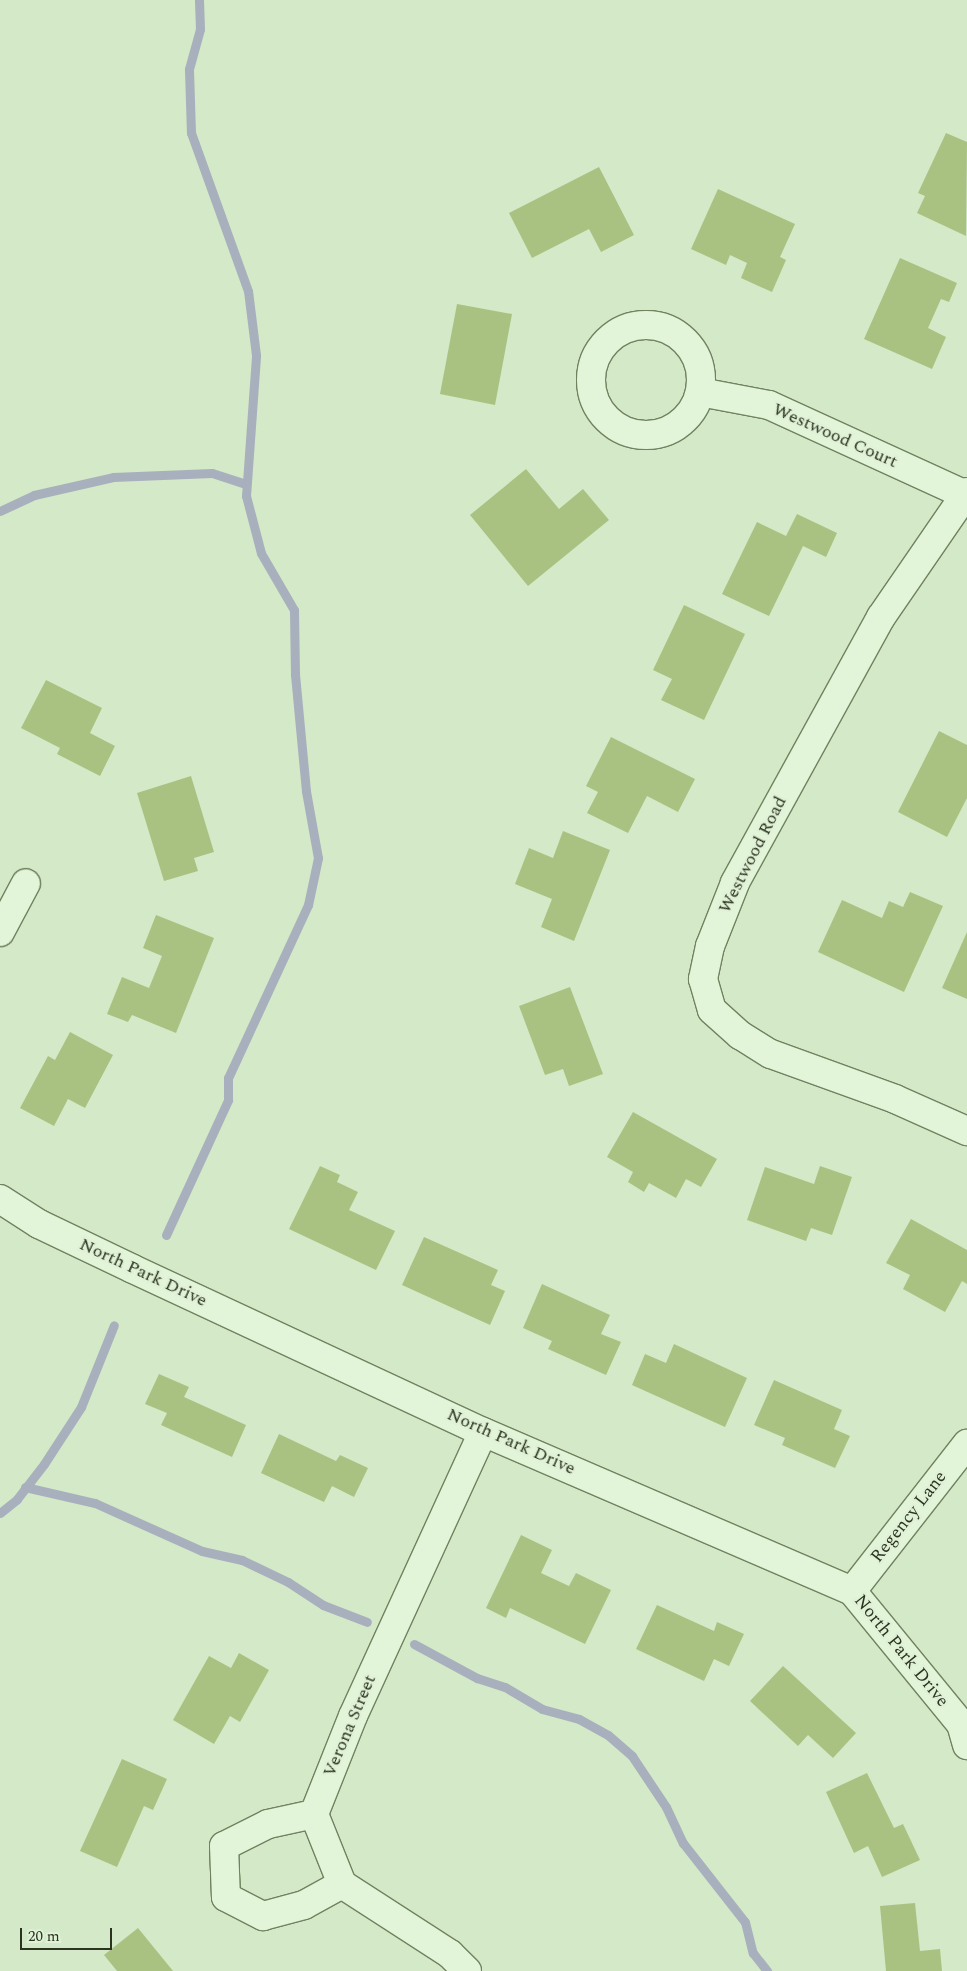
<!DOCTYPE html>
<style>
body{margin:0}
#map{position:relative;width:967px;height:1971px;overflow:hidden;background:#d3e9c7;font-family:Spectral,serif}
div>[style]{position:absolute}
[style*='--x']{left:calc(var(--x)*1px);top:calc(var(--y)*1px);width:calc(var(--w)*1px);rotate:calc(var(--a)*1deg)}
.stream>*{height:9px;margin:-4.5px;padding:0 4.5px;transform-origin:4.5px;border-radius:4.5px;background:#a8afbd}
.building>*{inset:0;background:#aac281}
.roads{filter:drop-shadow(1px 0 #71825f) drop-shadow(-1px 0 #71825f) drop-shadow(0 1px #71825f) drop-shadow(0 -1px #71825f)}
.minor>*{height:28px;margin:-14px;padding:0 14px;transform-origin:14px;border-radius:14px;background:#e3f5d9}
.minor>.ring{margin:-14px;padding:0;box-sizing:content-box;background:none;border:28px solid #e3f5d9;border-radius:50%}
span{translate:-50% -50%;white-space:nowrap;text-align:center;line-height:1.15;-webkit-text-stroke:4.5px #dff1d6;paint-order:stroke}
.street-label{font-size:18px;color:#2c3420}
.scale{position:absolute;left:20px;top:1928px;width:92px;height:22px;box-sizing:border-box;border:2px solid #2c3420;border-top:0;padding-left:6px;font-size:15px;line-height:18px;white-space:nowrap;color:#2c3420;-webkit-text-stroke:4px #dff1d6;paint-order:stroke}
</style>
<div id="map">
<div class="stream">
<div style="--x:0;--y:511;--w:38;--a:-25"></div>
<div style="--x:34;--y:495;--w:81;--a:-12.8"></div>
<div style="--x:113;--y:477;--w:99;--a:-2.3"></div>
<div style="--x:212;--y:473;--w:36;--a:18"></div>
<div style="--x:166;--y:1235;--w:149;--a:-65.3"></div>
<div style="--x:228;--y:1100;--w:22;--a:-90"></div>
<div style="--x:228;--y:1078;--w:191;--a:-65.2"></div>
<div style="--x:308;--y:905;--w:48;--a:-78"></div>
<div style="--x:318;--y:858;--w:68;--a:-100.2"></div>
<div style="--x:306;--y:791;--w:117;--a:-95.4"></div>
<div style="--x:295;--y:675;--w:65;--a:-90.9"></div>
<div style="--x:294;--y:610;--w:66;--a:-120.1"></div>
<div style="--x:261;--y:553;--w:59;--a:-104.7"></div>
<div style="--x:246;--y:496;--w:141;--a:-85.9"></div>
<div style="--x:256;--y:355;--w:64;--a:-97.1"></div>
<div style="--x:248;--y:291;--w:168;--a:-109.8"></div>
<div style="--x:191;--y:133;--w:64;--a:-91.8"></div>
<div style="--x:189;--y:69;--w:41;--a:-74.6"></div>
<div style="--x:200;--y:29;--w:29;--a:-92"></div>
<div style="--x:25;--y:1487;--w:72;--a:12.9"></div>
<div style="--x:95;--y:1503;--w:117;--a:24.2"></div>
<div style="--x:202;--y:1551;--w:41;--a:12.7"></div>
<div style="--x:242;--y:1560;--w:51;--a:25.6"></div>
<div style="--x:288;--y:1582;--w:42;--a:33.3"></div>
<div style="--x:323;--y:1605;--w:47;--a:21.1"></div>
<div style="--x:0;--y:1513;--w:22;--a:-39"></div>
<div style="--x:17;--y:1499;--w:44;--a:-52.4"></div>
<div style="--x:44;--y:1464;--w:68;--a:-57"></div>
<div style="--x:81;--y:1407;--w:88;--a:-68.1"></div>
<div style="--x:414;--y:1644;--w:72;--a:28.4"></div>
<div style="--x:477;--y:1678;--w:29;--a:18"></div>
<div style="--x:505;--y:1687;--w:43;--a:30.7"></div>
<div style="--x:542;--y:1709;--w:38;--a:15"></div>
<div style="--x:579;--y:1719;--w:33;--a:29"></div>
<div style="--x:608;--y:1735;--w:32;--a:41"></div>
<div style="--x:632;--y:1756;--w:61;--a:56.3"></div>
<div style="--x:666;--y:1807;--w:40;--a:65"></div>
<div style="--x:683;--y:1843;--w:100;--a:51.9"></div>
<div style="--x:745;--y:1922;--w:32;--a:76"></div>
<div style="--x:753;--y:1953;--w:23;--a:52"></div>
</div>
<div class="building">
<div style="clip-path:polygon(946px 133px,967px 142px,966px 236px,917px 213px,925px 196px,918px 193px)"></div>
<div style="clip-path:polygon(599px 167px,634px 235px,601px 252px,589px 229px,532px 258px,509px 213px)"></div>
<div style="clip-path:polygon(718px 189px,795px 224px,780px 257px,786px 260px,772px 292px,741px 278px,747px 263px,730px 255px,726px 265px,691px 249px)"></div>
<div style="clip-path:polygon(900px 258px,957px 283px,949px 302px,941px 299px,928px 328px,946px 337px,932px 369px,864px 339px)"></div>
<div style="clip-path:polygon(457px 304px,512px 314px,495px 405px,440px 394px)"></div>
<div style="clip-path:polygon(526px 469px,559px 509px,583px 489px,609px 520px,528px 586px,470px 515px)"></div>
<div style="clip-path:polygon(797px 514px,837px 533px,826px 557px,803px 546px,769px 616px,722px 594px,757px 522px,786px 536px)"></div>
<div style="clip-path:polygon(684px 605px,745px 634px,704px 720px,661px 700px,672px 679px,653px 670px)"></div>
<div style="clip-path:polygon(46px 680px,102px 708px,90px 733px,115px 746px,100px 776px,57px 754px,60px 748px,21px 728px)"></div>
<div style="clip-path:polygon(939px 731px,967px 745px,967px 798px,947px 837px,898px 812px)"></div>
<div style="clip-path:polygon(611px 737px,695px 779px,678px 812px,647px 796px,628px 833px,587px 813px,598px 792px,586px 786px)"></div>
<div style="clip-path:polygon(191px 776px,214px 852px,194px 858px,198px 871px,164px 881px,137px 793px)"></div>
<div style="clip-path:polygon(563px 831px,610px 850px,574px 941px,541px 927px,552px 899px,515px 884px,529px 848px,553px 858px)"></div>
<div style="clip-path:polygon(910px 892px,943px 906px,904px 992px,818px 952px,842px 900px,882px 918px,889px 901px,903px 907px)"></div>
<div style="clip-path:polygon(156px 915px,214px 938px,176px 1033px,132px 1015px,128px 1022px,107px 1014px,122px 977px,149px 988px,162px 956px,143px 948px)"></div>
<div style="clip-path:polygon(967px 932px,967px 999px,942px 988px)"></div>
<div style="clip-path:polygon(570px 987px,603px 1074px,569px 1086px,563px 1069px,545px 1075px,519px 1006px)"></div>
<div style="clip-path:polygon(70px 1032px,113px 1055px,85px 1108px,68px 1099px,54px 1126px,20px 1108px,48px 1056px,55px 1060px)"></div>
<div style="clip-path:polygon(633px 1112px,717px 1159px,701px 1187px,686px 1179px,676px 1198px,649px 1183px,644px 1192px,628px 1182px,633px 1172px,607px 1157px)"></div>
<div style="clip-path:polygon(320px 1166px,340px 1175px,337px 1182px,358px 1192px,349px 1210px,395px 1231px,376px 1270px,289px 1229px)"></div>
<div style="clip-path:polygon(820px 1166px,852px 1177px,832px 1235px,811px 1228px,806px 1241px,747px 1220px,765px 1167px,814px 1184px)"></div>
<div style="clip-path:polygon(911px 1219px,967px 1250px,967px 1284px,962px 1281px,945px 1312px,903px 1289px,910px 1275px,886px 1263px)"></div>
<div style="clip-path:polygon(424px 1237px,498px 1270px,491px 1285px,505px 1291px,490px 1325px,402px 1285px)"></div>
<div style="clip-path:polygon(542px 1284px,610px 1315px,601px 1334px,621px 1342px,606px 1375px,548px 1349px,552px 1341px,523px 1328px)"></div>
<div style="clip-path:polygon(674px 1344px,747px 1378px,725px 1427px,632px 1385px,645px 1354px,666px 1363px)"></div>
<div style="clip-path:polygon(159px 1374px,189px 1387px,184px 1397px,246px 1425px,232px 1457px,161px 1425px,167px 1413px,145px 1404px)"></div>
<div style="clip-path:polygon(774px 1380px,842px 1410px,834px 1429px,850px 1436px,835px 1468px,782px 1445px,785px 1438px,754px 1425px)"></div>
<div style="clip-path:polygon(279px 1434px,336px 1461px,340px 1455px,368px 1468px,354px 1497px,332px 1486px,324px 1502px,261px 1473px)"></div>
<div style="clip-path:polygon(521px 1535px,552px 1550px,541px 1573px,569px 1586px,576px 1573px,611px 1590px,585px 1644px,510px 1608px,506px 1618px,486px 1608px)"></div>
<div style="clip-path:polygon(657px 1605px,714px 1631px,717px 1622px,744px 1634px,729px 1666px,714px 1659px,704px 1681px,636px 1649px)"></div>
<div style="clip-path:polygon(239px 1653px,269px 1670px,240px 1722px,230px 1716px,214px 1744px,173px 1720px,209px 1656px,231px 1668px)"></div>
<div style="clip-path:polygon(783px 1666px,856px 1733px,833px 1758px,808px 1735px,798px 1746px,750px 1701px)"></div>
<div style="clip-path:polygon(122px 1759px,167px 1779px,153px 1810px,144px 1806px,117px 1867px,80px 1851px)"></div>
<div style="clip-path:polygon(867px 1773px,894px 1828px,903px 1824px,920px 1860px,882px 1877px,868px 1846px,854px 1853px,826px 1792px)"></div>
<div style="clip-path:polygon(915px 1903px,920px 1951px,940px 1949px,942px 1971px,886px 1971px,880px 1906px)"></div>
<div style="clip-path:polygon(138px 1928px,173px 1971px,117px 1971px,104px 1955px)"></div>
</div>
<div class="roads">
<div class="minor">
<div class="ring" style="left:591px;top:325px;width:82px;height:82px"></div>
<div style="--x:700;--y:392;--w:70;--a:10.7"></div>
<div style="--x:769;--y:405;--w:217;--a:24.6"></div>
<div style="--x:967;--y:492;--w:152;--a:124.5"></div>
<div style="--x:881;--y:617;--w:303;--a:118.8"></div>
<div style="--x:735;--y:883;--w:68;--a:111.6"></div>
<div style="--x:710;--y:946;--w:34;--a:102"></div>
<div style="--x:703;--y:979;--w:32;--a:74"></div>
<div style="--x:712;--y:1010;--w:38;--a:42"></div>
<div style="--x:740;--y:1035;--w:36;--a:32"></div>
<div style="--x:771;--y:1054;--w:132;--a:19.9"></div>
<div style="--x:895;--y:1099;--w:79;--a:24"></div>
<div style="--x:0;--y:932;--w:55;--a:-62"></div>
<div style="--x:0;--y:1199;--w:46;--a:32.7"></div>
<div style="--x:39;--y:1224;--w:104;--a:25.6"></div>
<div style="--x:133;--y:1269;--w:386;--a:25"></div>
<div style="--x:483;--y:1432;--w:402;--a:23.3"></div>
<div style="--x:852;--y:1591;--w:172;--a:50.7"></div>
<div style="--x:961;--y:1724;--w:22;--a:74"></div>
<div style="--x:852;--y:1591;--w:187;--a:-52"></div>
<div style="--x:314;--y:1814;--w:47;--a:167.7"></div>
<div style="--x:268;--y:1824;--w:49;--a:153.4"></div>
<div style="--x:224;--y:1846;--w:51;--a:87.8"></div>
<div style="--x:226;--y:1897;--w:42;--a:27.2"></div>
<div style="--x:263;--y:1916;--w:42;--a:-15"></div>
<div style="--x:304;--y:1905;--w:43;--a:-28.9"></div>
<div style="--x:467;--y:1971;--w:24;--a:-135"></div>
<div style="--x:450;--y:1954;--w:129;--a:-147.1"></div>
<div style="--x:342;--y:1884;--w:75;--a:-111.8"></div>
<div style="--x:314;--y:1814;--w:105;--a:-68.3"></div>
<div style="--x:353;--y:1716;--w:312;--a:-65.4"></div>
</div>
</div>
<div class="street-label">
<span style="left:835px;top:436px;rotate:24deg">Westwood Court</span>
<span style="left:753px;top:855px;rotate:-63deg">Westwood Road</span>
<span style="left:143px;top:1273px;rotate:25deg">North Park Drive</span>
<span style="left:511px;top:1442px;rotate:24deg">North Park Drive</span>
<span style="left:909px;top:1517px;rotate:-52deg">Regency Lane</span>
<span style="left:901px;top:1651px;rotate:51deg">North Park Drive</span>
<span style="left:350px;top:1726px;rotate:-67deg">Verona Street</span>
</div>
<div class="scale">20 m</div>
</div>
